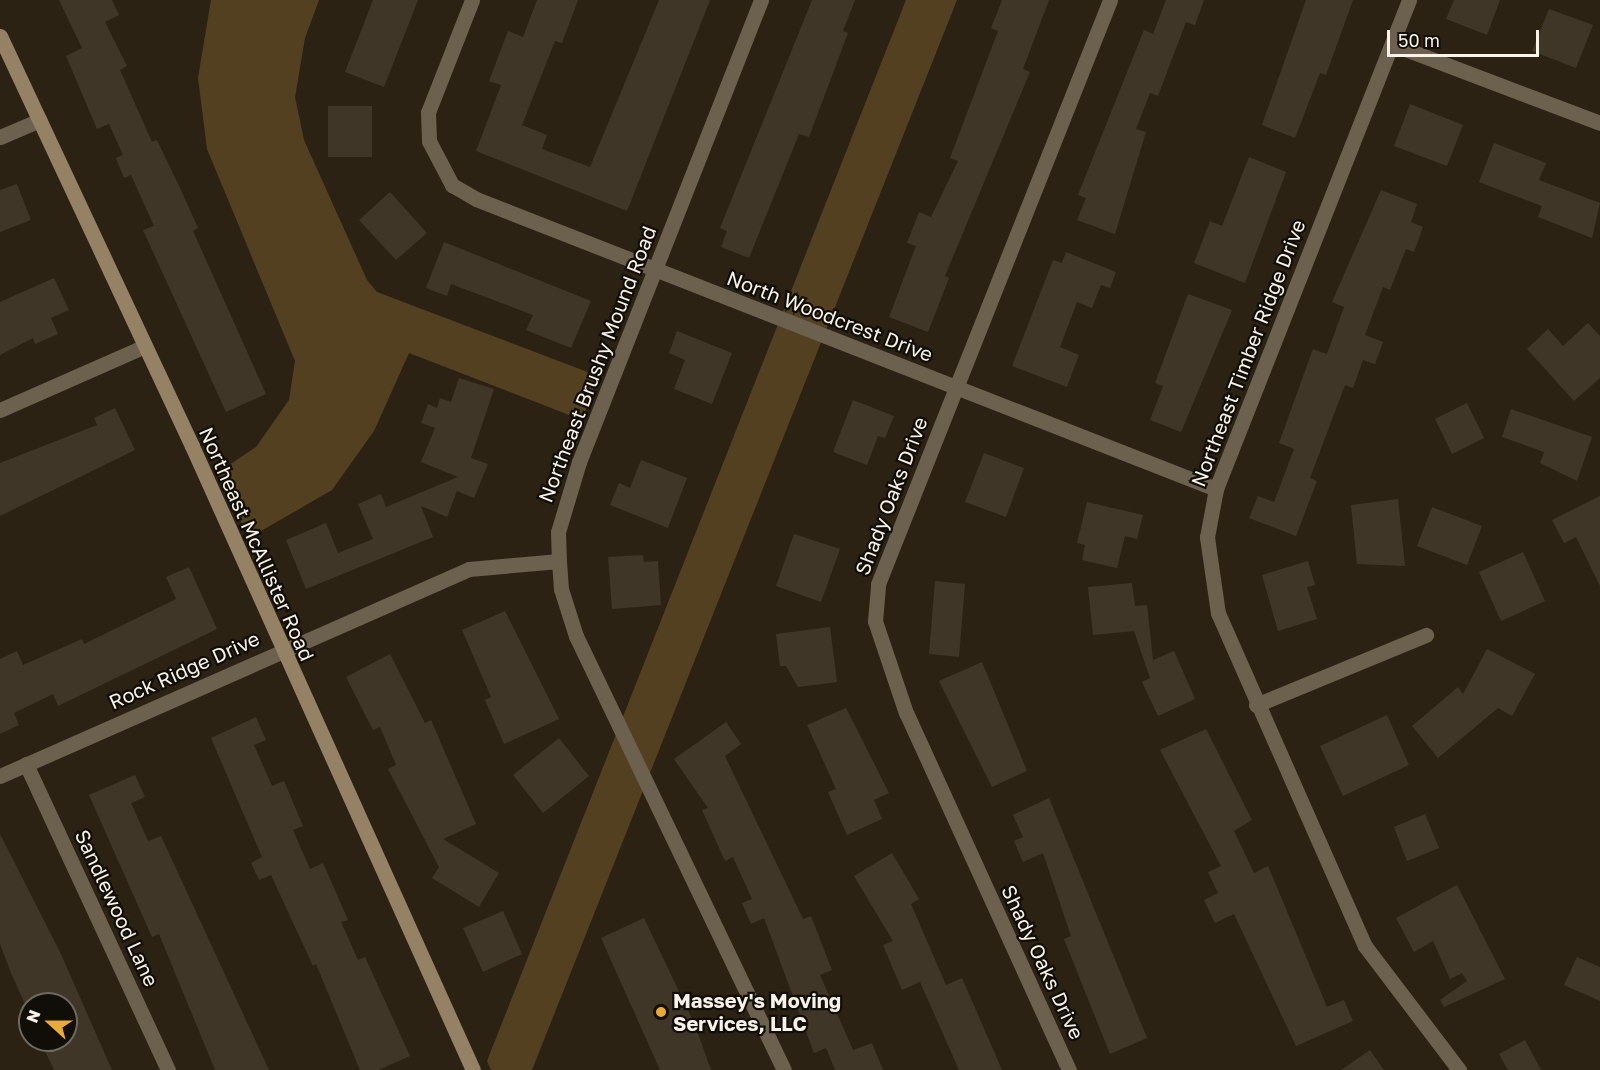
<!DOCTYPE html>
<style>
body{margin:0}
#map{position:relative;width:1600px;height:1070px;overflow:hidden;background:#2c2214;font-family:"Golos Text",sans-serif}
div>[style]{position:absolute}
[style*='--x']{left:calc(var(--x)*1px);top:calc(var(--y)*1px);width:calc(var(--w)*1px);rotate:calc(var(--a)*1deg)}
.green>*{inset:0;background:#534020}
.building>*{inset:0;background:#403627}
.street>*{height:15px;margin:-7.5px;padding:0 7.5px;transform-origin:7.5px;border-radius:7.5px;background:#6c604e}
.secondary>*{height:15px;margin:-7.5px;padding:0 7.5px;transform-origin:7.5px;border-radius:7.5px;background:#958164}
.dots>*{width:16px;height:16px;translate:-50% -50%;box-sizing:border-box;border:3px solid #110d07;border-radius:50%}
span{translate:-50% -50%;white-space:nowrap;text-align:center;line-height:1.15;-webkit-text-stroke:4.5px #110d07;paint-order:stroke}
.street-label{font-size:20px;color:#f8f2e9}
.poi-label{font-size:20px;color:#f8f2e9;font-weight:700}
.left{translate:0 -50%;text-align:left}
.north{position:absolute;left:18px;top:992px;width:60px;height:60px;box-sizing:border-box;background:#110d07;border:2px solid #6d6961;border-radius:50%;rotate:291deg;font-size:16px;font-weight:700;line-height:24px;text-align:center;color:#f8f2e9}
.north::after{content:'';display:block;margin:auto;width:21px;height:27px;background:#e9ab38;clip-path:polygon(50% 0,100% 100%,50% 72%,0 100%)}
.scale{position:absolute;left:1387px;top:30px;width:152px;height:27px;box-sizing:border-box;border:3px solid #f8f2e9;border-top:0;padding-left:8px;font-size:18px;line-height:21px;white-space:nowrap;color:#f8f2e9;-webkit-text-stroke:4px #110d07;paint-order:stroke}
</style>
<div id="map">
<div class="green">
<div style="clip-path:polygon(211px 0,319px 0,305px 38px,295px 97px,304px 140px,367px 280px,377px 292px,598px 376px,582px 420px,409px 353px,374px 431px,332px 490px,249px 538px,217px 473px,256px 447px,289px 400px,295px 361px,207px 149px,198px 78px)"></div>
<div style="clip-path:polygon(906px 0,957px 0,532px 1070px,491px 1070px,487px 1061px)"></div>
</div>
<div class="building">
<div style="clip-path:polygon(59px 0,112px 0,119px 15px,105px 22px,127px 66px,120px 70px,152px 142px,157px 140px,180px 188px,198px 228px,193px 231px,266px 394px,226px 412px,143px 230px,154px 226px,131px 175px,124px 178px,116px 158px,123px 155px,109px 124px,97px 129px,66px 56px,82px 48px)"></div>
<div style="clip-path:polygon(373px 0,418px 0,384px 87px,345px 72px)"></div>
<div style="clip-path:polygon(537px 0,578px 0,562px 43px,555px 41px,522px 125px,547px 135px,542px 149px,590px 167px,659px 0,710px 0,627px 211px,476px 151px,501px 85px,489px 81px,508px 31px,523px 37px)"></div>
<div style="clip-path:polygon(812px 0,855px 0,843px 31px,848px 33px,809px 137px,799px 134px,749px 258px,721px 247px,727px 231px,720px 228px)"></div>
<div style="clip-path:polygon(1002px 0,1049px 0,1023px 69px,1030px 72px,945px 276px,949px 278px,928px 332px,889px 317px,916px 246px,907px 243px,919px 212px,931px 217px,958px 161px,950px 158px,998px 31px,991px 28px)"></div>
<div style="clip-path:polygon(1166px 0,1204px 0,1195px 25px,1186px 22px,1158px 96px,1150px 93px,1136px 129px,1146px 132px,1115px 234px,1077px 220px,1086px 198px,1078px 195px,1144px 30px,1153px 34px)"></div>
<div style="clip-path:polygon(1306px 0,1353px 0,1326px 75px,1320px 73px,1295px 138px,1262px 125px)"></div>
<div style="clip-path:polygon(1454px 0,1500px 0,1487px 35px,1446px 19px)"></div>
<div style="clip-path:polygon(1549px 9px,1593px 25px,1576px 68px,1532px 51px)"></div>
<div style="clip-path:polygon(1410px 104px,1463px 125px,1447px 166px,1394px 146px)"></div>
<div style="clip-path:polygon(328px 106px,372px 106px,372px 157px,328px 157px)"></div>
<div style="clip-path:polygon(1494px 143px,1546px 163px,1539px 180px,1600px 203px,1592px 238px,1538px 217px,1542px 206px,1479px 182px)"></div>
<div style="clip-path:polygon(1249px 157px,1286px 172px,1245px 283px,1194px 263px,1210px 221px,1222px 226px)"></div>
<div style="clip-path:polygon(17px 184px,31px 220px,0 232px,0 190px)"></div>
<div style="clip-path:polygon(1381px 190px,1417px 204px,1411px 222px,1423px 227px,1414px 252px,1406px 249px,1390px 290px,1383px 287px,1365px 335px,1383px 342px,1375px 364px,1363px 360px,1353px 388px,1345px 385px,1310px 478px,1317px 481px,1296px 536px,1249px 518px,1258px 496px,1274px 502px,1294px 449px,1279px 443px,1313px 349px,1327px 354px,1344px 307px,1332px 302px)"></div>
<div style="clip-path:polygon(390px 192px,427px 233px,396px 260px,359px 220px)"></div>
<div style="clip-path:polygon(444px 242px,591px 301px,571px 348px,526px 330px,533px 315px,451px 284px,447px 296px,426px 288px)"></div>
<div style="clip-path:polygon(1066px 252px,1116px 272px,1110px 288px,1101px 285px,1092px 308px,1077px 302px,1060px 347px,1079px 355px,1067px 387px,1012px 366px,1053px 260px,1062px 263px)"></div>
<div style="clip-path:polygon(54px 278px,69px 310px,51px 318px,58px 334px,35px 344px,33px 338px,0 355px,0 302px)"></div>
<div style="clip-path:polygon(1188px 294px,1232px 310px,1181px 432px,1150px 420px,1163px 386px,1155px 383px)"></div>
<div style="clip-path:polygon(1588px 323px,1600px 336px,1600px 378px,1574px 401px,1527px 349px,1548px 329px,1563px 346px)"></div>
<div style="clip-path:polygon(677px 331px,732px 353px,712px 404px,674px 389px,685px 360px,669px 353px)"></div>
<div style="clip-path:polygon(459px 378px,494px 389px,471px 458px,488px 464px,474px 498px,457px 491px,447px 517px,421px 506px,433px 537px,306px 589px,286px 540px,326px 523px,338px 553px,373px 539px,358px 504px,381px 494px,386px 507px,458px 477px,421px 462px,435px 428px,421px 423px,428px 404px,437px 408px,440px 398px,451px 402px)"></div>
<div style="clip-path:polygon(853px 400px,894px 416px,885px 438px,878px 436px,867px 465px,833px 452px)"></div>
<div style="clip-path:polygon(1467px 403px,1484px 438px,1452px 454px,1435px 419px)"></div>
<div style="clip-path:polygon(115px 408px,135px 450px,0 516px,0 463px,97px 425px,94px 418px)"></div>
<div style="clip-path:polygon(1511px 409px,1592px 437px,1577px 481px,1540px 463px,1544px 452px,1502px 437px)"></div>
<div style="clip-path:polygon(984px 453px,1024px 468px,1006px 517px,965px 502px)"></div>
<div style="clip-path:polygon(641px 460px,687px 478px,668px 528px,610px 505px,619px 483px,630px 488px)"></div>
<div style="clip-path:polygon(1600px 496px,1600px 586px,1576px 537px,1564px 543px,1552px 520px)"></div>
<div style="clip-path:polygon(1398px 499px,1405px 566px,1357px 564px,1351px 505px)"></div>
<div style="clip-path:polygon(1087px 502px,1143px 515px,1137px 539px,1125px 536px,1117px 568px,1082px 560px,1085px 545px,1077px 543px)"></div>
<div style="clip-path:polygon(1432px 507px,1482px 526px,1467px 565px,1417px 546px)"></div>
<div style="clip-path:polygon(794px 534px,840px 549px,821px 602px,776px 586px)"></div>
<div style="clip-path:polygon(1523px 552px,1545px 601px,1501px 621px,1479px 572px)"></div>
<div style="clip-path:polygon(643px 555px,644px 562px,658px 561px,661px 605px,612px 609px,608px 557px)"></div>
<div style="clip-path:polygon(1308px 561px,1315px 585px,1307px 587px,1317px 619px,1278px 631px,1262px 575px)"></div>
<div style="clip-path:polygon(189px 567px,217px 629px,58px 706px,53px 694px,14px 713px,19px 725px,0 734px,0 659px,17px 651px,23px 665px,82px 639px,84px 644px,176px 599px,166px 577px)"></div>
<div style="clip-path:polygon(935px 581px,965px 584px,959px 657px,929px 654px)"></div>
<div style="clip-path:polygon(1132px 583px,1135px 606px,1147px 605px,1153px 660px,1174px 651px,1195px 699px,1158px 716px,1142px 682px,1150px 678px,1134px 631px,1093px 635px,1088px 587px)"></div>
<div style="clip-path:polygon(505px 611px,559px 719px,504px 744px,485px 700px,491px 697px,462px 630px)"></div>
<div style="clip-path:polygon(830px 627px,837px 682px,798px 687px,786px 666px,780px 666px,776px 634px)"></div>
<div style="clip-path:polygon(1487px 649px,1535px 674px,1512px 716px,1498px 708px,1438px 758px,1412px 726px,1458px 687px,1463px 694px)"></div>
<div style="clip-path:polygon(390px 654px,425px 723px,431px 720px,476px 824px,443px 839px,499px 873px,479px 907px,432px 878px,439px 867px,388px 769px,396px 765px,380px 727px,373px 730px,346px 677px)"></div>
<div style="clip-path:polygon(982px 662px,1027px 771px,992px 787px,939px 681px)"></div>
<div style="clip-path:polygon(846px 708px,889px 793px,874px 800px,882px 819px,847px 835px,828px 792px,836px 789px,807px 725px)"></div>
<div style="clip-path:polygon(1387px 715px,1409px 765px,1343px 796px,1320px 746px)"></div>
<div style="clip-path:polygon(256px 717px,266px 740px,254px 745px,272px 786px,284px 781px,303px 826px,293px 830px,310px 869px,323px 863px,348px 920px,341px 922px,358px 960px,365px 957px,410px 1056px,378px 1070px,360px 1070px,316px 964px,313px 966px,271px 875px,259px 880px,251px 863px,262px 857px,211px 738px)"></div>
<div style="clip-path:polygon(726px 722px,741px 744px,725px 756px,803px 919px,811px 916px,832px 970px,820px 975px,853px 1050px,872px 1043px,883px 1070px,835px 1070px,826px 1048px,814px 1053px,764px 918px,751px 924px,742px 903px,752px 899px,733px 857px,725px 861px,702px 810px,708px 808px,674px 759px)"></div>
<div style="clip-path:polygon(1206px 729px,1252px 820px,1234px 831px,1254px 873px,1268px 866px,1327px 1007px,1344px 1000px,1353px 1021px,1296px 1046px,1234px 914px,1215px 923px,1204px 900px,1218px 893px,1208px 872px,1221px 866px,1160px 750px)"></div>
<div style="clip-path:polygon(559px 738px,589px 776px,543px 813px,513px 775px)"></div>
<div style="clip-path:polygon(135px 775px,145px 797px,131px 803px,148px 841px,161px 836px,269px 1070px,215px 1070px,159px 934px,152px 937px,89px 795px)"></div>
<div style="clip-path:polygon(1049px 798px,1147px 1038px,1110px 1054px,1064px 939px,1071px 936px,1043px 853px,1023px 862px,1014px 841px,1023px 837px,1013px 815px)"></div>
<div style="clip-path:polygon(1425px 814px,1439px 848px,1407px 861px,1394px 827px)"></div>
<div style="clip-path:polygon(0 834px,60px 952px,112px 1070px,54px 1070px,40px 1040px,66px 1040px,66px 1004px,25px 1004px,11px 973px,0 944px)"></div>
<div style="clip-path:polygon(892px 853px,919px 899px,911px 904px,946px 985px,962px 978px,1002px 1070px,959px 1070px,920px 982px,902px 990px,883px 945px,893px 941px,854px 876px)"></div>
<div style="clip-path:polygon(1457px 885px,1505px 979px,1444px 1007px,1440px 1000px,1467px 981px,1462px 973px,1450px 979px,1433px 941px,1414px 952px,1396px 918px)"></div>
<div style="clip-path:polygon(503px 911px,522px 954px,483px 972px,463px 928px)"></div>
<div style="clip-path:polygon(644px 918px,695px 1025px,711px 1070px,660px 1070px,601px 938px)"></div>
<div style="clip-path:polygon(1577px 957px,1600px 967px,1600px 1001px,1564px 985px)"></div>
<div style="clip-path:polygon(1525px 1040px,1541px 1070px,1508px 1070px,1499px 1054px)"></div>
<div style="clip-path:polygon(1370px 1050px,1384px 1070px,1341px 1070px)"></div>
</div>
<div class="street">
<div style="--x:472;--y:0;--w:120;--a:111.4"></div>
<div style="--x:428;--y:112;--w:29;--a:88"></div>
<div style="--x:429;--y:141;--w:50;--a:62.4"></div>
<div style="--x:452;--y:185;--w:28;--a:30"></div>
<div style="--x:476;--y:199;--w:795;--a:21.4"></div>
<div style="--x:761;--y:0;--w:497;--a:111.5"></div>
<div style="--x:579;--y:462;--w:73;--a:106.7"></div>
<div style="--x:558;--y:532;--w:29;--a:88"></div>
<div style="--x:559;--y:561;--w:28;--a:86"></div>
<div style="--x:561;--y:589;--w:49;--a:72.3"></div>
<div style="--x:576;--y:636;--w:481;--a:64.4"></div>
<div style="--x:1409;--y:0;--w:526;--a:111.54"></div>
<div style="--x:1216;--y:489;--w:49;--a:100.6"></div>
<div style="--x:1207;--y:537;--w:77;--a:81.8"></div>
<div style="--x:1218;--y:613;--w:364;--a:66.2"></div>
<div style="--x:1365;--y:946;--w:156;--a:52.8"></div>
<div style="--x:1392;--y:44;--w:222;--a:20.8"></div>
<div style="--x:0;--y:137;--w:43;--a:-23"></div>
<div style="--x:0;--y:410;--w:158;--a:-23.8"></div>
<div style="--x:1256;--y:705;--w:184;--a:-22.4"></div>
<div style="--x:26;--y:764;--w:337;--a:65.1"></div>
<div style="--x:0;--y:776;--w:513;--a:-23.81"></div>
<div style="--x:469;--y:569;--w:90;--a:-5.1"></div>
<div style="--x:1069;--y:1070;--w:392;--a:-114.5"></div>
<div style="--x:906;--y:713;--w:97;--a:-108.6"></div>
<div style="--x:875;--y:621;--w:37;--a:-85"></div>
<div style="--x:878;--y:584;--w:628;--a:-68.33"></div>
</div>
<div class="secondary">
<div style="--x:0;--y:36;--w:453;--a:64.9"></div>
<div style="--x:192;--y:446;--w:684;--a:65.76"></div>
</div>
<div class="dots">
<div style="left:661px;top:1012px;background:#e9ab38"></div>
</div>
<div class="street-label">
<span style="left:830px;top:316px;rotate:21deg">North Woodcrest Drive</span>
<span style="left:1248px;top:353px;rotate:-69deg">Northeast Timber Ridge Drive</span>
<span style="left:597px;top:364px;rotate:-69deg">Northeast Brushy Mound Road</span>
<span style="left:891px;top:496px;rotate:-69deg">Shady Oaks Drive</span>
<span style="left:257px;top:544px;rotate:66deg">Northeast McAllister Road</span>
<span style="left:184px;top:670px;rotate:-24deg">Rock Ridge Drive</span>
<span style="left:117px;top:908px;rotate:65deg">Sandlewood Lane</span>
<span style="left:1043px;top:962px;rotate:65deg">Shady Oaks Drive</span>
</div>
<div class="poi-label">
<span class="left" style="left:673px;top:1012px">Massey's Moving<br>Services, LLC</span>
</div>
<div class="north">N</div>
<div class="scale">50 m</div>
</div>
